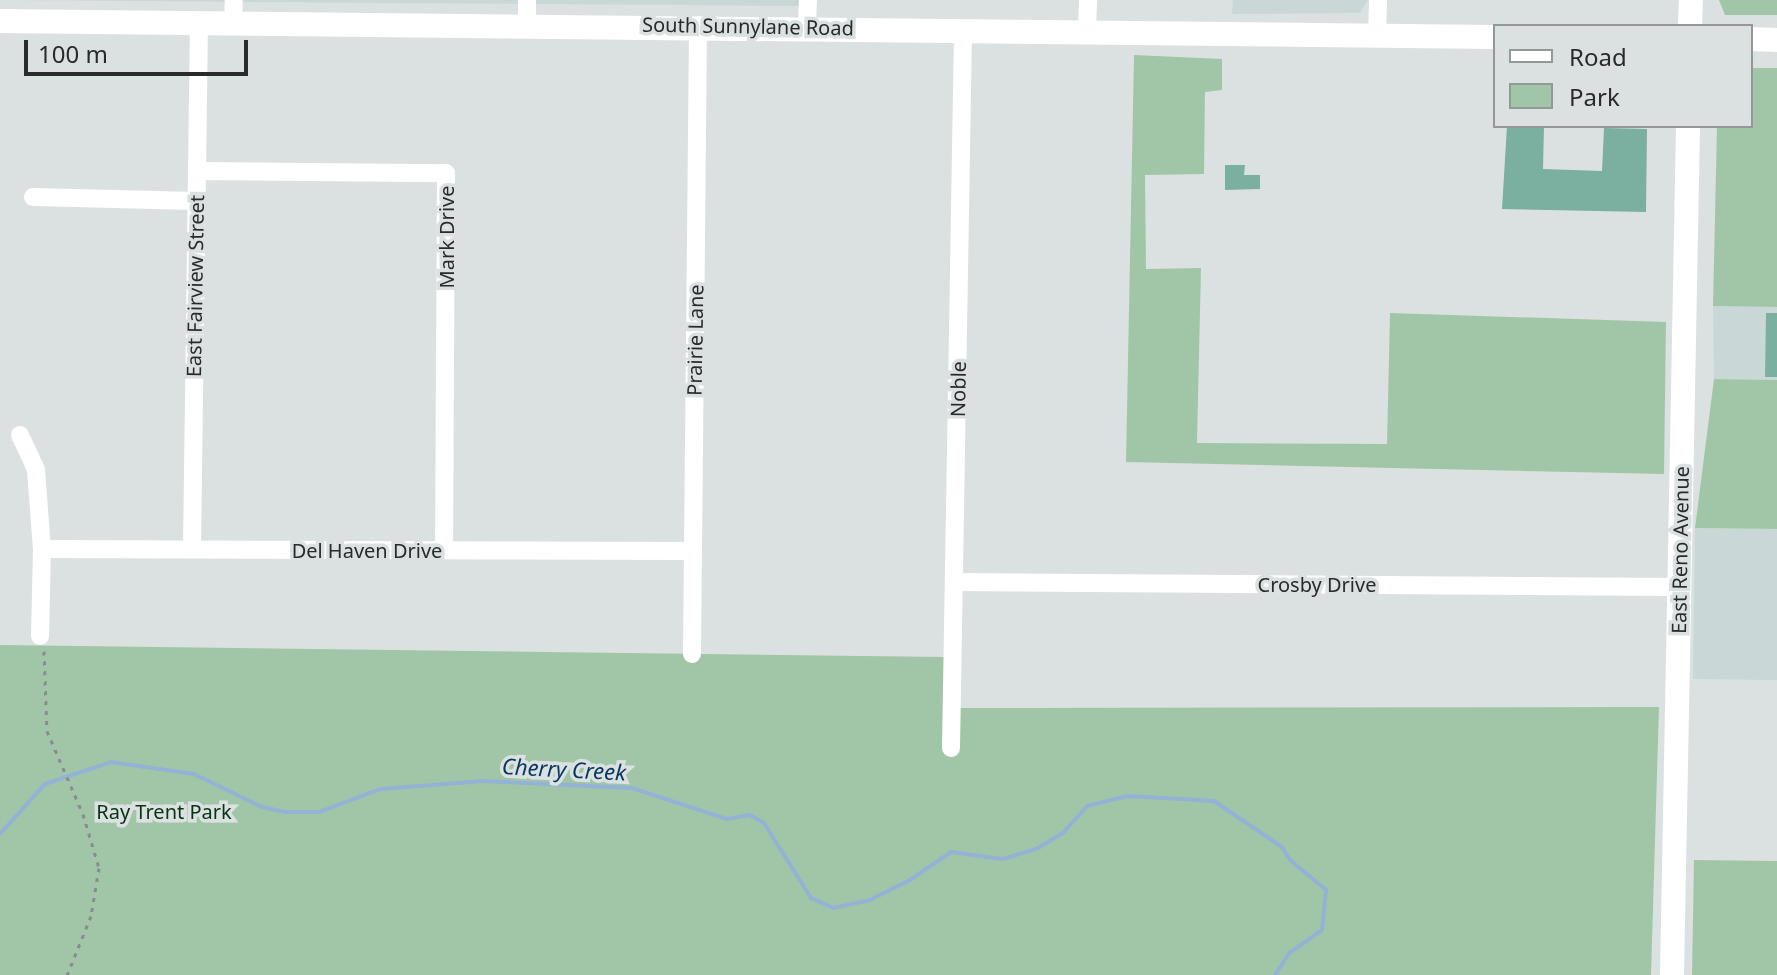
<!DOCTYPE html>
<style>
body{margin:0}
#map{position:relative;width:1777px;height:975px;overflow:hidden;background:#dbe1e1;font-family:"Noto Sans",sans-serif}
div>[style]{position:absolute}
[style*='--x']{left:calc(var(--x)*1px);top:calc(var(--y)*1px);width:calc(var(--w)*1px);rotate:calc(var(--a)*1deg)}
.built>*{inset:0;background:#c9d7d7}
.green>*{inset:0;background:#a1c6a7}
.stream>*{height:4px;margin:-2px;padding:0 2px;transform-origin:2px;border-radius:2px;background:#94b2d5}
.building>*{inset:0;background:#7bafa0}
.path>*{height:3px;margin-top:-1.5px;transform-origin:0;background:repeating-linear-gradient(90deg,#878c8c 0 4px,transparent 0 10px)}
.street>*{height:18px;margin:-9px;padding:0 9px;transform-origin:9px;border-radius:9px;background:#fff}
.secondary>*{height:24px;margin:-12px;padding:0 12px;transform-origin:12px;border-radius:12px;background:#fff}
span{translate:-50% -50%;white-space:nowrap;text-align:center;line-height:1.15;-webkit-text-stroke:7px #dbe1e1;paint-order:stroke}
.street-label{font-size:20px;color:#292b2b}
.park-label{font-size:20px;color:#083415}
.water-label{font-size:22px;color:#0a3762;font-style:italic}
.legend{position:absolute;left:1493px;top:24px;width:260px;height:104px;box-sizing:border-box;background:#dbe1e1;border:2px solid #949898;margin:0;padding:10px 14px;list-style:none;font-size:24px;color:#292b2b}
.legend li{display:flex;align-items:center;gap:16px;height:40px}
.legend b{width:40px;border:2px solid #949898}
.scale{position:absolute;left:24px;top:40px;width:224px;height:36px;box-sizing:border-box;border:4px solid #292b2b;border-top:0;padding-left:10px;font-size:24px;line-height:28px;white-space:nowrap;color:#292b2b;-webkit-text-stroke:6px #dbe1e1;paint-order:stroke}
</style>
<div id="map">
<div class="built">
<div style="clip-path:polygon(0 0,800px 0,800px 6px)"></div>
<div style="clip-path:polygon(1233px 0,1368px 0,1360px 13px,1232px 14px)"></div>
<div style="clip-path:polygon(1713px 306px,1777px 307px,1777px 380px,1714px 379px)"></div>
<div style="clip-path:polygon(1695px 528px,1777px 529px,1777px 680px,1693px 679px)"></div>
</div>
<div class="green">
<div style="clip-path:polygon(1719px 0,1777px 0,1777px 15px,1725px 15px)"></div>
<div style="clip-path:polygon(1134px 55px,1222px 59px,1222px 90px,1205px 92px,1204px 174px,1145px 175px,1146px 269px,1201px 268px,1197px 443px,1387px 444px,1390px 313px,1666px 322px,1664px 474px,1126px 462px)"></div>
<div style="clip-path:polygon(1751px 68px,1777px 68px,1777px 307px,1713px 306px,1717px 126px,1751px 126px)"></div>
<div style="clip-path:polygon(1714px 379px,1777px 380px,1777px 529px,1695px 528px)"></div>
<div style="clip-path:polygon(0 645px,944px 657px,946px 708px,1659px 707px,1651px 975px,0 975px)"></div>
<div style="clip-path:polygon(1694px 860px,1777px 861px,1777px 975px,1692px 975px)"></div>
</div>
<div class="stream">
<div style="--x:0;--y:834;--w:67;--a:-48"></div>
<div style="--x:45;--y:784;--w:70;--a:-18.4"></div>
<div style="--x:111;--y:762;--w:84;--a:8.2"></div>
<div style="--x:194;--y:774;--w:76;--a:25.9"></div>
<div style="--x:262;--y:807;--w:24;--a:12"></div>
<div style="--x:285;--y:812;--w:34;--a:0"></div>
<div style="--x:319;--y:812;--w:66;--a:-20.4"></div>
<div style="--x:381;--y:789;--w:103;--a:-4.4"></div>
<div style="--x:484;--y:781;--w:148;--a:2.7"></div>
<div style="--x:632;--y:788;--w:100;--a:18.1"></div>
<div style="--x:727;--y:819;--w:23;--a:-10"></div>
<div style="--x:750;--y:815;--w:16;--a:30"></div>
<div style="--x:764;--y:823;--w:89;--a:57.9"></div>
<div style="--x:811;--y:898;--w:24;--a:24"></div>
<div style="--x:833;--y:908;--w:38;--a:-12"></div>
<div style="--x:870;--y:900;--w:45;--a:-26.6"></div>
<div style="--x:910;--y:880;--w:50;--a:-34.3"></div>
<div style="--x:951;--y:852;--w:52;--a:7.7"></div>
<div style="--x:1003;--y:859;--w:37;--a:-17"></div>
<div style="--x:1038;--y:848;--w:29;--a:-31"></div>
<div style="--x:1063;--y:833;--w:36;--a:-48"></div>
<div style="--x:1087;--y:806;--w:42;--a:-13.7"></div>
<div style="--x:1128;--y:796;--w:86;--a:3.3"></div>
<div style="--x:1214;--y:801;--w:82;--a:34.1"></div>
<div style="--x:1282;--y:847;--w:15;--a:58"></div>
<div style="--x:1290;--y:860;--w:47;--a:39.8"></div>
<div style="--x:1326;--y:890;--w:40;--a:95.7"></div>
<div style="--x:1322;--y:930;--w:39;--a:145"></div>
<div style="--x:1290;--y:952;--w:27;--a:123"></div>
</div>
<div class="building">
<div style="clip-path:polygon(1507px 126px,1544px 127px,1543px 169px,1602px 171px,1604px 128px,1647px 129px,1646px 212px,1502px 209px)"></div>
<div style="clip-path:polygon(1225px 165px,1245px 165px,1244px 175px,1260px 175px,1260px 189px,1225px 190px)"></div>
<div style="clip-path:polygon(1766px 313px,1777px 313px,1777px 377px,1765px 377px)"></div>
</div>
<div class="path">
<div style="--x:44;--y:651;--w:80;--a:87.9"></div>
<div style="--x:47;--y:731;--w:90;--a:66.6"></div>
<div style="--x:83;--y:814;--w:56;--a:73.5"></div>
<div style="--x:99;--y:868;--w:49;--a:99.5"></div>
<div style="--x:91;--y:916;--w:64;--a:112.1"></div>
</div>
<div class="street">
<div style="--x:233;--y:23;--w:23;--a:-88"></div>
<div style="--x:527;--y:24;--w:24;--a:-90"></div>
<div style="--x:807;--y:26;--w:26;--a:-88"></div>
<div style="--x:1087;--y:30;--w:30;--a:-88"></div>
<div style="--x:1377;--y:33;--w:33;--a:-88"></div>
<div style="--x:197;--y:171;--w:249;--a:0.5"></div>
<div style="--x:446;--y:173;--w:377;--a:90.3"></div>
<div style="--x:33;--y:197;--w:163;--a:1.4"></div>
<div style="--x:20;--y:435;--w:38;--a:65"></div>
<div style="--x:36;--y:470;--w:79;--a:85.7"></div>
<div style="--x:42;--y:549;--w:87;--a:91.3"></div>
<div style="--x:42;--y:549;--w:651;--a:0.18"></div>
<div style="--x:192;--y:549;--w:526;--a:-89.24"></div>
<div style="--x:955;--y:582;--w:724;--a:0.4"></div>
<div style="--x:692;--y:654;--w:629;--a:-89.45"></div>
<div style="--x:951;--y:748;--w:719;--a:-89.04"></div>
</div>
<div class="secondary">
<div style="--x:0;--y:21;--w:1495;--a:0.61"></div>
<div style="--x:1690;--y:26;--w:26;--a:-88"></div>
<div style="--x:1751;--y:39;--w:26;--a:2"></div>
<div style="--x:1672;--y:975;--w:849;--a:-88.92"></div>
</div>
<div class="street-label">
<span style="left:748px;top:26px;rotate:1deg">South Sunnylane Road</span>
<span style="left:446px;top:237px;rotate:-90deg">Mark Drive</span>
<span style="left:195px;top:286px;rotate:-89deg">East Fairview Street</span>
<span style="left:695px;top:340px;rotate:-89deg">Prairie Lane</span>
<span style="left:958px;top:389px;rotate:-89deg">Noble</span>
<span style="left:367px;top:550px">Del Haven Drive</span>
<span style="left:1680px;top:550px;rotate:-89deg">East Reno Avenue</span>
<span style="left:1317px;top:584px">Crosby Drive</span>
</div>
<div class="park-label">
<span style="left:164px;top:811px">Ray Trent Park</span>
</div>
<div class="water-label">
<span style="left:564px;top:769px;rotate:3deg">Cherry Creek</span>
</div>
<ul class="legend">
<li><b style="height:10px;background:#fff"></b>Road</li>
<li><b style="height:22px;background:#a1c6a7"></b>Park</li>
</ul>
<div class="scale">100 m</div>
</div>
